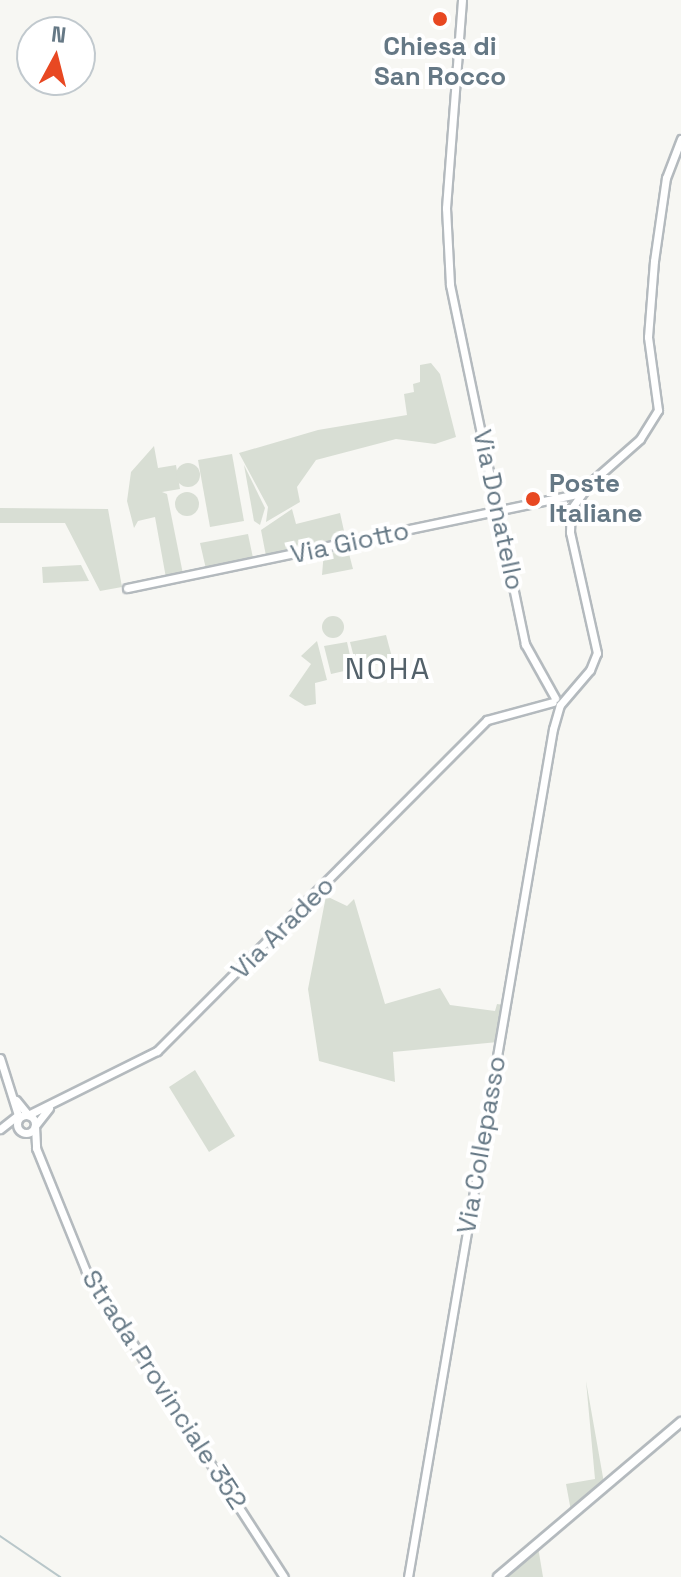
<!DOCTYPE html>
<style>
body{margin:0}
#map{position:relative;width:681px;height:1577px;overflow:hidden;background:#f7f7f3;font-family:"Space Grotesk",sans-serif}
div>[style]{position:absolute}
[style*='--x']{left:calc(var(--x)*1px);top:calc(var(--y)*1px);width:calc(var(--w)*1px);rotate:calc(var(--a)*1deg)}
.green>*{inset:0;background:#d8ded4}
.round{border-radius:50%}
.stream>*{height:2px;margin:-1px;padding:0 1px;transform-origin:1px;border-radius:1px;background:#b9c7ca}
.roads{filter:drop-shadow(2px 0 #b4babe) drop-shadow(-2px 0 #b4babe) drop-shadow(0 2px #b4babe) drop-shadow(0 -2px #b4babe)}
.secondary>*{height:7px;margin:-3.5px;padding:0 3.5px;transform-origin:3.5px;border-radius:3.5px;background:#fff}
.secondary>.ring{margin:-3.5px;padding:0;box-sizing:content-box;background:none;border:7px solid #fff;border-radius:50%}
.primary>*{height:8px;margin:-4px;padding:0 4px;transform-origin:4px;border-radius:4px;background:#fff}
.dots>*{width:22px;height:22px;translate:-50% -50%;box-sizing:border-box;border:4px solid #fff;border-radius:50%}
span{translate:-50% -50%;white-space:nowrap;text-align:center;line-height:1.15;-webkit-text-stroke:8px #fff;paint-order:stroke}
.poi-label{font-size:26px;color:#657885;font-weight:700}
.left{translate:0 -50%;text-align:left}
.street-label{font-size:26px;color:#657885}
.quarter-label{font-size:30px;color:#53616a;letter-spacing:2px}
.north{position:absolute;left:16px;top:16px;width:80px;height:80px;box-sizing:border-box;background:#fff;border:2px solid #c1c9ce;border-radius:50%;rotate:7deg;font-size:22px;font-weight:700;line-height:32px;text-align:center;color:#657885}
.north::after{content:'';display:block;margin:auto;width:28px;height:36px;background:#e84822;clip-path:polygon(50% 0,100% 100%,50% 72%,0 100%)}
</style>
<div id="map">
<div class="green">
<div style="clip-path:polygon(431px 363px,440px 374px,456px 437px,435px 444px,396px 439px,316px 460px,297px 487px,300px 502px,266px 522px,268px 507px,239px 453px,318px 430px,407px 415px,404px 394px,414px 392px,413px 384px,420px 382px,420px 365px)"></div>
<div style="clip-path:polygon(154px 446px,158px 468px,176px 465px,180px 489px,162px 492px,167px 494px,183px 574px,166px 578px,155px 517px,138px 521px,134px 528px,127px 501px,131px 472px)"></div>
<div style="clip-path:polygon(232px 454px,244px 521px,210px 527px,198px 460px)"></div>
<div class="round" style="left:176px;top:463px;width:24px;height:24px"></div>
<div style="clip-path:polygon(244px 465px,265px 508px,260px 525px,254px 521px)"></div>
<div class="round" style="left:175px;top:492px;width:24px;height:24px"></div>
<div style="clip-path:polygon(0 508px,108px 509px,122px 587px,100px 591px,65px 523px,0 523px)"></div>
<div style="clip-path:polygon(292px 509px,296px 524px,340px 513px,346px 540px,266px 556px,261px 530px)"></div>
<div style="clip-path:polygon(248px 534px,253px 558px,206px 569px,200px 543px)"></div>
<div style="clip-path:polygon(347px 546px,353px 569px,322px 575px,324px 551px)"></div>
<div style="clip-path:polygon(81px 565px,89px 581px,43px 583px,42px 567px)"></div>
<div class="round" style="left:322px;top:616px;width:22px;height:22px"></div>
<div style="clip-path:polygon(386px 635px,393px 661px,357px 669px,350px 642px)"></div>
<div style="clip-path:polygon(317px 641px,327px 680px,315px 683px,316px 704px,305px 706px,289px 696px,311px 664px,301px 656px)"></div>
<div style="clip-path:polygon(347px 642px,353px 669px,331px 674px,324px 646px)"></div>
<div style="clip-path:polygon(326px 896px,347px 906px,354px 899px,385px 1004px,440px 988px,450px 1005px,495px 1011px,497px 1004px,504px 1005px,498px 1042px,393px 1052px,395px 1082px,319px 1061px,308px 989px)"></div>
<div style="clip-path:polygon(195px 1070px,235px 1136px,209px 1152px,169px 1087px)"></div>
<div style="clip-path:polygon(586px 1381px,604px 1483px,571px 1511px,566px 1484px,595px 1479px)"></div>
<div style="clip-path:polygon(538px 1547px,543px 1577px,503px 1577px)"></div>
</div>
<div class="stream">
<div style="--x:0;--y:1536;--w:73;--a:34.3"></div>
</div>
<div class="roads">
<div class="secondary">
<div style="--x:462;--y:0;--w:209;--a:94.4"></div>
<div style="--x:446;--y:208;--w:77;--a:87"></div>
<div style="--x:450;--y:285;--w:367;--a:78.2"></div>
<div style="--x:525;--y:644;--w:62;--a:60.9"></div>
<div style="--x:127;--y:588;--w:461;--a:-11.8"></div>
<div style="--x:0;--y:1058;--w:60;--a:72.5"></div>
<div style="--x:18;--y:1115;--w:23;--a:142"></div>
<div style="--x:16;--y:1100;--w:19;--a:51"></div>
<div style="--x:28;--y:1115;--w:144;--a:-26.4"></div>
<div style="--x:157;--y:1051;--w:467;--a:-45.1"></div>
<div style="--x:487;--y:720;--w:68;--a:-15.3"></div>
<div style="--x:49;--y:1108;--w:23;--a:128"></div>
<div style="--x:35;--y:1126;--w:22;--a:87"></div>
<div style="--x:36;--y:1148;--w:133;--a:67.9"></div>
<div style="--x:86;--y:1271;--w:364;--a:57.1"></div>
<div class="ring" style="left:17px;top:1115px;width:11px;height:11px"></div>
<div style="--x:408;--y:1577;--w:860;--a:-80.3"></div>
<div style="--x:553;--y:729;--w:25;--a:-74"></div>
<div style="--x:560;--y:705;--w:46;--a:-49.4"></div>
<div style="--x:590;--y:670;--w:18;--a:-68"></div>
<div style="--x:597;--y:653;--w:124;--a:-102.6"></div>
<div style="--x:570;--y:532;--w:23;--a:-88"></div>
<div style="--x:571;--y:509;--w:31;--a:-54"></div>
<div style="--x:589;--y:484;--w:68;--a:-41.4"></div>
<div style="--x:640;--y:439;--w:34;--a:-58"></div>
<div style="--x:658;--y:410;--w:74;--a:-97.8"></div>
<div style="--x:648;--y:337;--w:76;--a:-85.5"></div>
<div style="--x:654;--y:261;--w:84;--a:-81.8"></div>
<div style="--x:666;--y:178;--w:42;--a:-69"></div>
</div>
<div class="primary">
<div style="--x:498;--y:1577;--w:240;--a:-40.3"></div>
</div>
</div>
<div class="dots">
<div style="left:440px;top:19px;background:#e84822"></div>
<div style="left:533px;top:499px;background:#e84822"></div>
</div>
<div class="poi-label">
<span style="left:440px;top:62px">Chiesa di<br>San Rocco</span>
<span class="left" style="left:549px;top:499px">Poste<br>Italiane</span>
</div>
<div class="street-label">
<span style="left:498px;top:510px;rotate:78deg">Via Donatello</span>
<span style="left:350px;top:543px;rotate:-12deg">Via Giotto</span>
<span style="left:283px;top:928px;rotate:-45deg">Via Aradeo</span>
<span style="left:482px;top:1145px;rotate:-80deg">Via Collepasso</span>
<span style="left:164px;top:1390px;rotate:57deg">Strada Provinciale 352</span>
</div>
<div class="quarter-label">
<span style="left:388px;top:669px">NOHA</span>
</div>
<div class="north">N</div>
</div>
